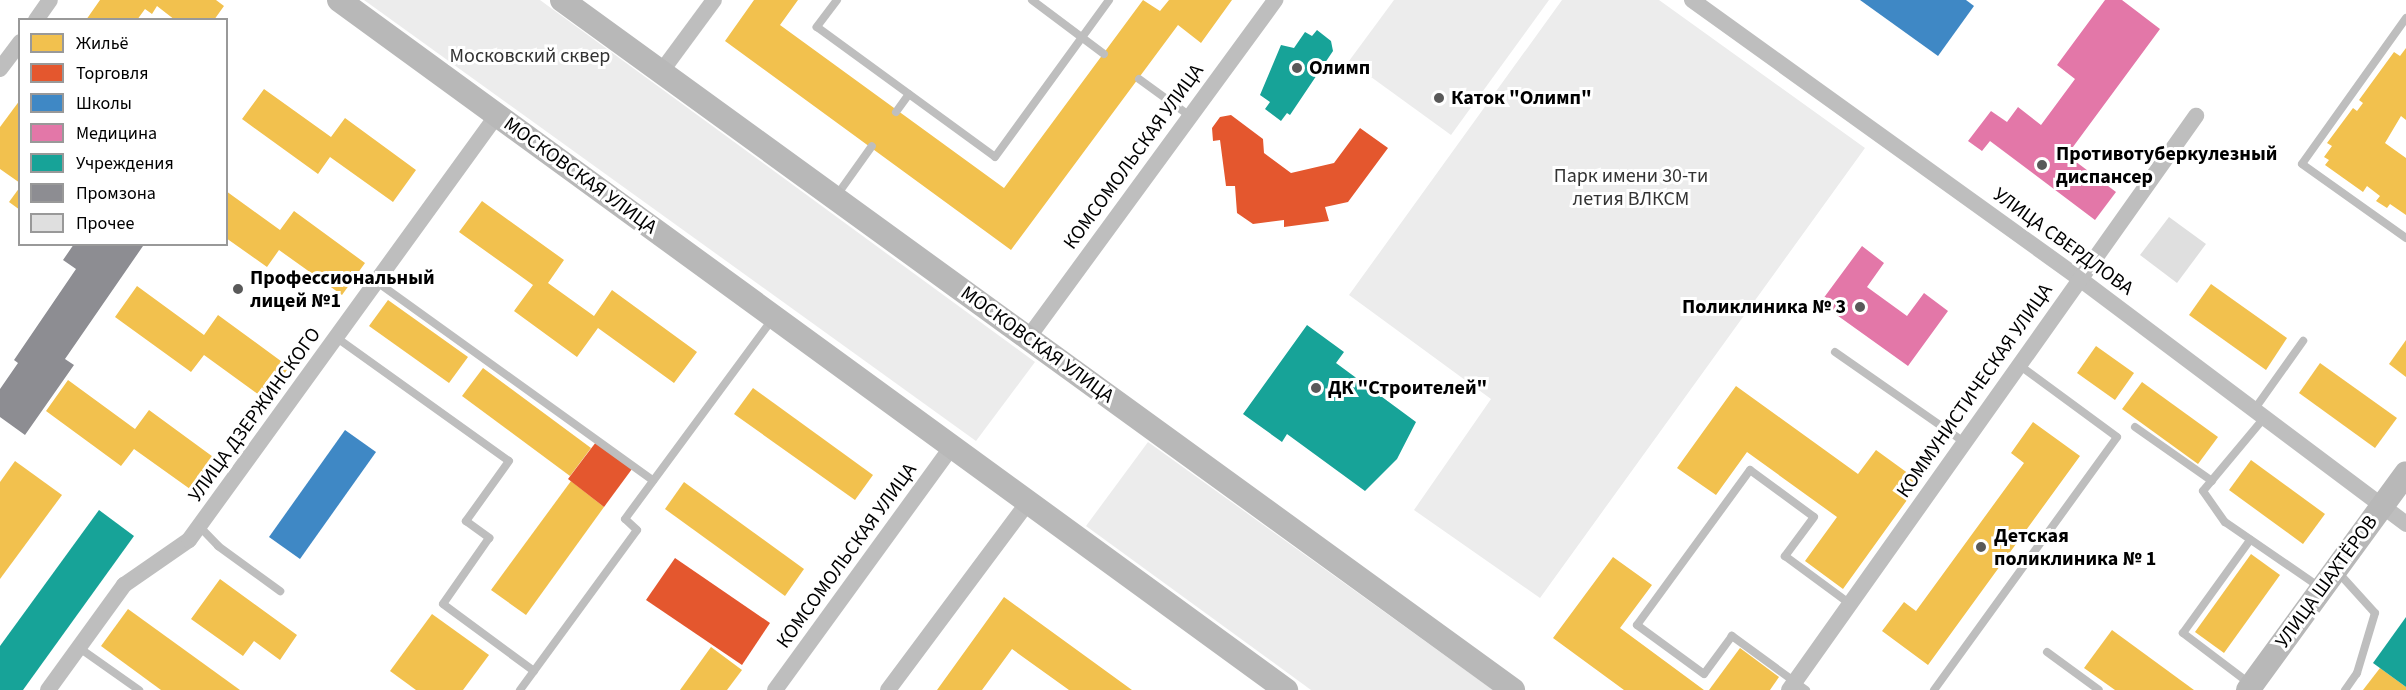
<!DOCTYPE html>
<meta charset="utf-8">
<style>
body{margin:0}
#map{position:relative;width:2406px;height:690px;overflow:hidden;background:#fff;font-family:"Source Sans 3",sans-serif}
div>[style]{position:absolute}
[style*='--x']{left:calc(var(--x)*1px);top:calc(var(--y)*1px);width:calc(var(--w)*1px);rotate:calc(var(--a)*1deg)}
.green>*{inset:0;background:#ececec}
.homes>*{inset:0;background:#f2c14e}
.shops>*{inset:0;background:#e4572e}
.schools>*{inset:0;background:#3f88c5}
.health>*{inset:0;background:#e377a8}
.public>*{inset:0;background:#17a398}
.industry>*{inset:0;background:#8d8d92}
.building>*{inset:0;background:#dfdfdf}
.lane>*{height:8px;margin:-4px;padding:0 4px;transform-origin:4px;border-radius:4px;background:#bebebe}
.street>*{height:16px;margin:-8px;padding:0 8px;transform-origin:8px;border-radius:8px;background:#bebebe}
.secondary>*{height:24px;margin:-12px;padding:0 12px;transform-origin:12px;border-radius:12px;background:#b8b8b8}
.dots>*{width:16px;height:16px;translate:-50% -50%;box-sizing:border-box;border:3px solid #fff;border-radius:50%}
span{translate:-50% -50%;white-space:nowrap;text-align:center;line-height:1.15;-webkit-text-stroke:6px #fff;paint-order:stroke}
.park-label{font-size:20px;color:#333}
.poi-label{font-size:20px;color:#000;font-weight:700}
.left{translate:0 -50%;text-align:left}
.right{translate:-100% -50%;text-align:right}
.street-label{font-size:20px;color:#000}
.legend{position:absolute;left:18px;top:18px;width:210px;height:228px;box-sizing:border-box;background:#fff;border:2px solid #999;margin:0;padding:8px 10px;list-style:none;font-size:18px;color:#000}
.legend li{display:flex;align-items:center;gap:12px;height:30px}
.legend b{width:30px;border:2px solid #999}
</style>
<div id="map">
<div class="green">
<div style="clip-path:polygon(364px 0,540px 0,1035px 362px,976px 441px)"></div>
<div style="clip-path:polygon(1394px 0,1549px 0,1451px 135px,1349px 61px)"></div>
<div style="clip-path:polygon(1562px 0,1659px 0,1865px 148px,1540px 598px,1414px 510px,1491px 399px,1349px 295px)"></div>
<div style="clip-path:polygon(1148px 442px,1493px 690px,1311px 690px,1086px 526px)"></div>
</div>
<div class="homes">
<div style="clip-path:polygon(100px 0,216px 0,224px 6px,214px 20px,175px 20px,157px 6px,152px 14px,145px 9px,137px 20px,86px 20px)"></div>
<div style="clip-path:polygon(754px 0,798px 0,780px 25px,1004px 188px,1143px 0,1160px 11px,1169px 0,1232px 0,1201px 43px,1178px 25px,1011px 250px,725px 41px)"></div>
<div style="clip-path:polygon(2406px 48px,2406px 120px,2401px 116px,2385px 143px,2406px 158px,2406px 215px,2390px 204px,2387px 208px,2376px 201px,2380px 196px,2367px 186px,2363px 192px,2325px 165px,2329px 160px,2324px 157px,2332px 146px,2327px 143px,2353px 108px,2357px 111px,2363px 103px,2359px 100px,2394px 52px,2400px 56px)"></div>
<div style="clip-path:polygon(264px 89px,331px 137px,345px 118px,416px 170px,393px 202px,330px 157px,318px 174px,242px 119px)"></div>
<div style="clip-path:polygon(20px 100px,20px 183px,0 169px,0 127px)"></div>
<div style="clip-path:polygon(20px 187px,20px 210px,9px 202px)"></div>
<div style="clip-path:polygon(226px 191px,280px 230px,294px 211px,365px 263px,342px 295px,279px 250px,267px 267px,226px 238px)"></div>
<div style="clip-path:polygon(482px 201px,564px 260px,548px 283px,594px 316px,612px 290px,697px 352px,674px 383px,598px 328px,577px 357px,514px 311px,533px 285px,459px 232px)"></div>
<div style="clip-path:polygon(2211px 284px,2287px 338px,2266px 370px,2189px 315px)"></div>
<div style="clip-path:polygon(137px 286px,204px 335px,218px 315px,289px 367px,266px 400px,204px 355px,191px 372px,115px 317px)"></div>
<div style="clip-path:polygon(388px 300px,468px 357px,449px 383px,369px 326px)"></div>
<div style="clip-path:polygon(2406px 340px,2406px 377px,2389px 364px)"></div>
<div style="clip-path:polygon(2096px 346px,2134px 373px,2115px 400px,2077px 373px)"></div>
<div style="clip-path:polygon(2320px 363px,2397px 418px,2375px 448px,2299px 393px)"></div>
<div style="clip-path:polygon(483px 368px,591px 448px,570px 476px,462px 396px)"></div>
<div style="clip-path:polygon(68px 380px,135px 429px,149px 410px,220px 462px,197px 494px,134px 449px,121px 466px,46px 411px)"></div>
<div style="clip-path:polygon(2142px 382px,2218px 437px,2198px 464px,2122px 409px)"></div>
<div style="clip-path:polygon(1736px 386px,1858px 474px,1876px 450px,1920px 482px,1843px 589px,1805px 561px,1837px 517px,1747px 452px,1716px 495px,1677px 468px)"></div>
<div style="clip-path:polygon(753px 388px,873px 475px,855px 500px,734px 414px)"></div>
<div style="clip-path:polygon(2033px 422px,2080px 456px,1928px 665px,1882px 631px,1904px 602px,1916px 611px,2024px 463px,2011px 453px)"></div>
<div style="clip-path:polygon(2251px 460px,2325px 514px,2303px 544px,2229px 490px)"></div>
<div style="clip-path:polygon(15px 461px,62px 495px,0 579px,0 482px)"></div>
<div style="clip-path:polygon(571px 481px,604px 507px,526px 615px,491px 590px)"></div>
<div style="clip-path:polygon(684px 482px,804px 569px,785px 596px,665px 509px)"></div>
<div style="clip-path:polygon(2251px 554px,2280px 575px,2224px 653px,2195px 632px)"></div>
<div style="clip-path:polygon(1613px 557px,1652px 585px,1620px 628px,1704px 690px,1624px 690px,1553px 638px)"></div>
<div style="clip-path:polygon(220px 579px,297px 635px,280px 660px,254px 641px,243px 656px,191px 619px)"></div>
<div style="clip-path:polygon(1004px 597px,1132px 690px,1069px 690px,1012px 649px,982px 690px,937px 690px)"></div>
<div style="clip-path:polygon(128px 609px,240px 690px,161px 690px,101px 646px)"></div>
<div style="clip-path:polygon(432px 614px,489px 655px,463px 690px,416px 690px,390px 671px)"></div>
<div style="clip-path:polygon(2112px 630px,2194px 690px,2115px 690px,2084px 668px)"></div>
<div style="clip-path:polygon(711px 647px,742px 670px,727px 690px,680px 690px)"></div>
<div style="clip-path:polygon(1740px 648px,1779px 677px,1770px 690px,1709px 690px)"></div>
<div style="clip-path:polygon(2380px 668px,2406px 687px,2406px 690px,2363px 690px)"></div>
</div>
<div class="shops">
<div style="clip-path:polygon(1231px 115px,1263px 139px,1264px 153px,1291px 173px,1334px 163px,1360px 128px,1388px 148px,1348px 202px,1325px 207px,1329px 221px,1284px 227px,1284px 220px,1253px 224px,1237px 213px,1235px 186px,1226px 186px,1220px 140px,1213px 141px,1212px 128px,1220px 117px)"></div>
<div style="clip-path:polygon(596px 442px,632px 469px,604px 507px,568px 479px)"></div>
<div style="clip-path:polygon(675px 558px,770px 623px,742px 665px,646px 600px)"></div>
</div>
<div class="schools">
<div style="clip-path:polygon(1860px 0,1966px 0,1974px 6px,1938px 56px)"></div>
<div style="clip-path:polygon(345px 430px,376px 452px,300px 559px,269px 537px)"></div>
</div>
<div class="health">
<div style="clip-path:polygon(2105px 0,2122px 0,2160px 29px,2067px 155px,2116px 192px,2095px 220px,1990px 141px,1982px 151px,1968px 141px,1991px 111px,2007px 122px,2018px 107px,2041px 125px,2075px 79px,2057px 65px)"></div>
<div style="clip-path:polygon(1862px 246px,1884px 263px,1867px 287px,1907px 316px,1924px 293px,1948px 311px,1908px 366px,1820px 303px)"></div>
</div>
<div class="public">
<div style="clip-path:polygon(1317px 30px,1331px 41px,1333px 51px,1290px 115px,1287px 113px,1281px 121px,1265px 109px,1270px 102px,1260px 95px,1281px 45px,1294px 48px,1305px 32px,1312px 36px)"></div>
<div style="clip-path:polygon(1307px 325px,1344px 352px,1336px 363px,1416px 422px,1397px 459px,1365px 491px,1287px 434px,1282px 442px,1243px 414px)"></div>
<div style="clip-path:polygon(99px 510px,134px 536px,23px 690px,0 690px,0 646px)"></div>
<div style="clip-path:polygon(2406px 617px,2406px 687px,2373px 663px)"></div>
</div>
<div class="industry">
<div style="clip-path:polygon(74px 244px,143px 246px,65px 359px,74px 365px,25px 435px,0 417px,0 389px,18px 363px,14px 360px,76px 269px,63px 260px)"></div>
</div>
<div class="building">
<div style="clip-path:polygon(2169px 217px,2206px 244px,2177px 283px,2140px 255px)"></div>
</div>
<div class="lane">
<div style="--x:837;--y:0;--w:34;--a:127"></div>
<div style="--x:817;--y:27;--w:220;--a:36.1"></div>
<div style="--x:995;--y:157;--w:194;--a:-54"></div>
<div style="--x:1032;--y:0;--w:90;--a:36.9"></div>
<div style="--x:2406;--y:18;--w:179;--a:125.5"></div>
<div style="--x:2302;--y:164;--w:128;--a:35.4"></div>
<div style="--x:1139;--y:79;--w:63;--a:36"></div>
<div style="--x:896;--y:112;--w:22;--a:-54"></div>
<div style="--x:837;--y:195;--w:60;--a:-54.5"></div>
<div style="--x:377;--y:282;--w:340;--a:35.7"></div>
<div style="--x:337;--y:338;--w:211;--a:35.6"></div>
<div style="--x:509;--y:461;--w:74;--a:125.6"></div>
<div style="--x:466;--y:521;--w:29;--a:36"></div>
<div style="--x:489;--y:538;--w:80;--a:124.9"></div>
<div style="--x:443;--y:604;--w:113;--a:36.4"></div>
<div style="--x:1835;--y:352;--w:157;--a:34.9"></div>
<div style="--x:2254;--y:410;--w:85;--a:-54.6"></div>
<div style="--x:2264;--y:418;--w:95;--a:129.9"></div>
<div style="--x:2203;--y:491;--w:38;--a:55"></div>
<div style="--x:2225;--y:522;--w:116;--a:34.5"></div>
<div style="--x:2135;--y:427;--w:94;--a:35"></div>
<div style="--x:199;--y:526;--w:28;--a:46"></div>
<div style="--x:218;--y:546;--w:77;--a:36"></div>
<div style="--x:2336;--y:570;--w:58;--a:47.8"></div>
<div style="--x:2375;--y:613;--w:63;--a:106.7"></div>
<div style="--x:2357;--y:673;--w:21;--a:125"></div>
<div style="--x:78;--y:647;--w:75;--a:35.2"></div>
<div style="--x:2047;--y:652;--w:64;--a:36.2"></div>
<div style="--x:2249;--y:683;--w:83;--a:-142.9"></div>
<div style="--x:2183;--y:633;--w:115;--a:-54.2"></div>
<div style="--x:520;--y:690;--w:198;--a:-53.8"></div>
<div style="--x:637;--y:530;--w:16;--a:-137"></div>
<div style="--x:625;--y:519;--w:250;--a:-53.6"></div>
<div style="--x:1806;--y:690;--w:92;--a:-143.9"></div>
<div style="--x:1732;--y:636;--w:47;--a:126.4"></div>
<div style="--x:1704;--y:674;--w:83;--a:-143.8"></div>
<div style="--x:1637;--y:625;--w:192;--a:-53.9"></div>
<div style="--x:1750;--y:470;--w:79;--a:36.3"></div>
<div style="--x:1814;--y:517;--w:49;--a:126.6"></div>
<div style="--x:1785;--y:556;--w:81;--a:36.4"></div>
<div style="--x:1934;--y:690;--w:312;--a:-54.1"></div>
<div style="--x:2117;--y:437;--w:122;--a:-143.7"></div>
</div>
<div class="street">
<div style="--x:1692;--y:0;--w:478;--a:35.7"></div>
<div style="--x:2080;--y:279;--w:408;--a:36.9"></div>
<div style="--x:36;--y:20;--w:24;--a:-55"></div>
<div style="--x:0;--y:69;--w:34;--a:-53"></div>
<div style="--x:661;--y:72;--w:89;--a:-53.6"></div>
<div style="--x:1028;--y:338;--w:419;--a:-53.8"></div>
<div style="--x:48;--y:690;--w:130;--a:-54.1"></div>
<div style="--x:124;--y:585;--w:79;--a:-34.7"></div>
<div style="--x:189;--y:540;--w:525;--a:-54.07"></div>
<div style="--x:775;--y:690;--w:301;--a:-54"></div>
<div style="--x:888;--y:690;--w:234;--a:-53.3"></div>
<div style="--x:1789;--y:690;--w:704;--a:-54.66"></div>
</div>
<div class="secondary">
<div style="--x:339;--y:0;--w:1172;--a:36.08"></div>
<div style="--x:562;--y:0;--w:1175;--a:35.96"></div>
<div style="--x:2248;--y:690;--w:268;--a:-53.9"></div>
</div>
<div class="dots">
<div style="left:1297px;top:68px;background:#595959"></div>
<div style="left:1439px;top:98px;background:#595959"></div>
<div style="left:2042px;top:165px;background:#595959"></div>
<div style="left:238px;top:289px;background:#595959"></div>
<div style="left:1860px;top:307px;background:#595959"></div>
<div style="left:1316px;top:388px;background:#595959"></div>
<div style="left:1981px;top:547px;background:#595959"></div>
</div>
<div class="park-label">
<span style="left:530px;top:56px">Московский сквер</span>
<span style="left:1631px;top:188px">Парк имени 30-ти<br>летия ВЛКСМ</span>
</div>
<div class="poi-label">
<span class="left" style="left:1309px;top:68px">Олимп</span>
<span class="left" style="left:1451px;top:98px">Каток "Олимп"</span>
<span class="left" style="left:2056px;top:166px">Противотуберкулезный<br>диспансер</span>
<span class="left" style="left:250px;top:290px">Профессиональный<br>лицей №1</span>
<span class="right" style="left:1846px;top:307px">Поликлиника № 3</span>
<span class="left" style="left:1328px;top:388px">ДК "Строителей"</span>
<span class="left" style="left:1994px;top:548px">Детская<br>поликлиника № 1</span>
</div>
<div class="street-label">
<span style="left:1134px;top:157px;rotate:-54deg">КОМСОМОЛЬСКАЯ УЛИЦА</span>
<span style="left:580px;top:176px;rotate:36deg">МОСКОВСКАЯ УЛИЦА</span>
<span style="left:2063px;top:242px;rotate:36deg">УЛИЦА СВЕРДЛОВА</span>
<span style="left:1037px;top:345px;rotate:36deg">МОСКОВСКАЯ УЛИЦА</span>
<span style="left:1975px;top:391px;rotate:-55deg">КОММУНИСТИЧЕСКАЯ УЛИЦА</span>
<span style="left:255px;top:415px;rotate:-54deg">УЛИЦА ДЗЕРЖИНСКОГО</span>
<span style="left:847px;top:556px;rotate:-54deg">КОМСОМОЛЬСКАЯ УЛИЦА</span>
<span style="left:2327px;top:582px;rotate:-54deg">УЛИЦА ШАХТЁРОВ</span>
</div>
<ul class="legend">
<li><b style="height:16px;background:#f2c14e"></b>Жильё</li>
<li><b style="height:16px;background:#e4572e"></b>Торговля</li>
<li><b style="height:16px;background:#3f88c5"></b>Школы</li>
<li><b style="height:16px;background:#e377a8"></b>Медицина</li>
<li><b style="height:16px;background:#17a398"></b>Учреждения</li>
<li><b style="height:16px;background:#8d8d92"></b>Промзона</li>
<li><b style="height:16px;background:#dfdfdf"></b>Прочее</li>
</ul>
</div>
